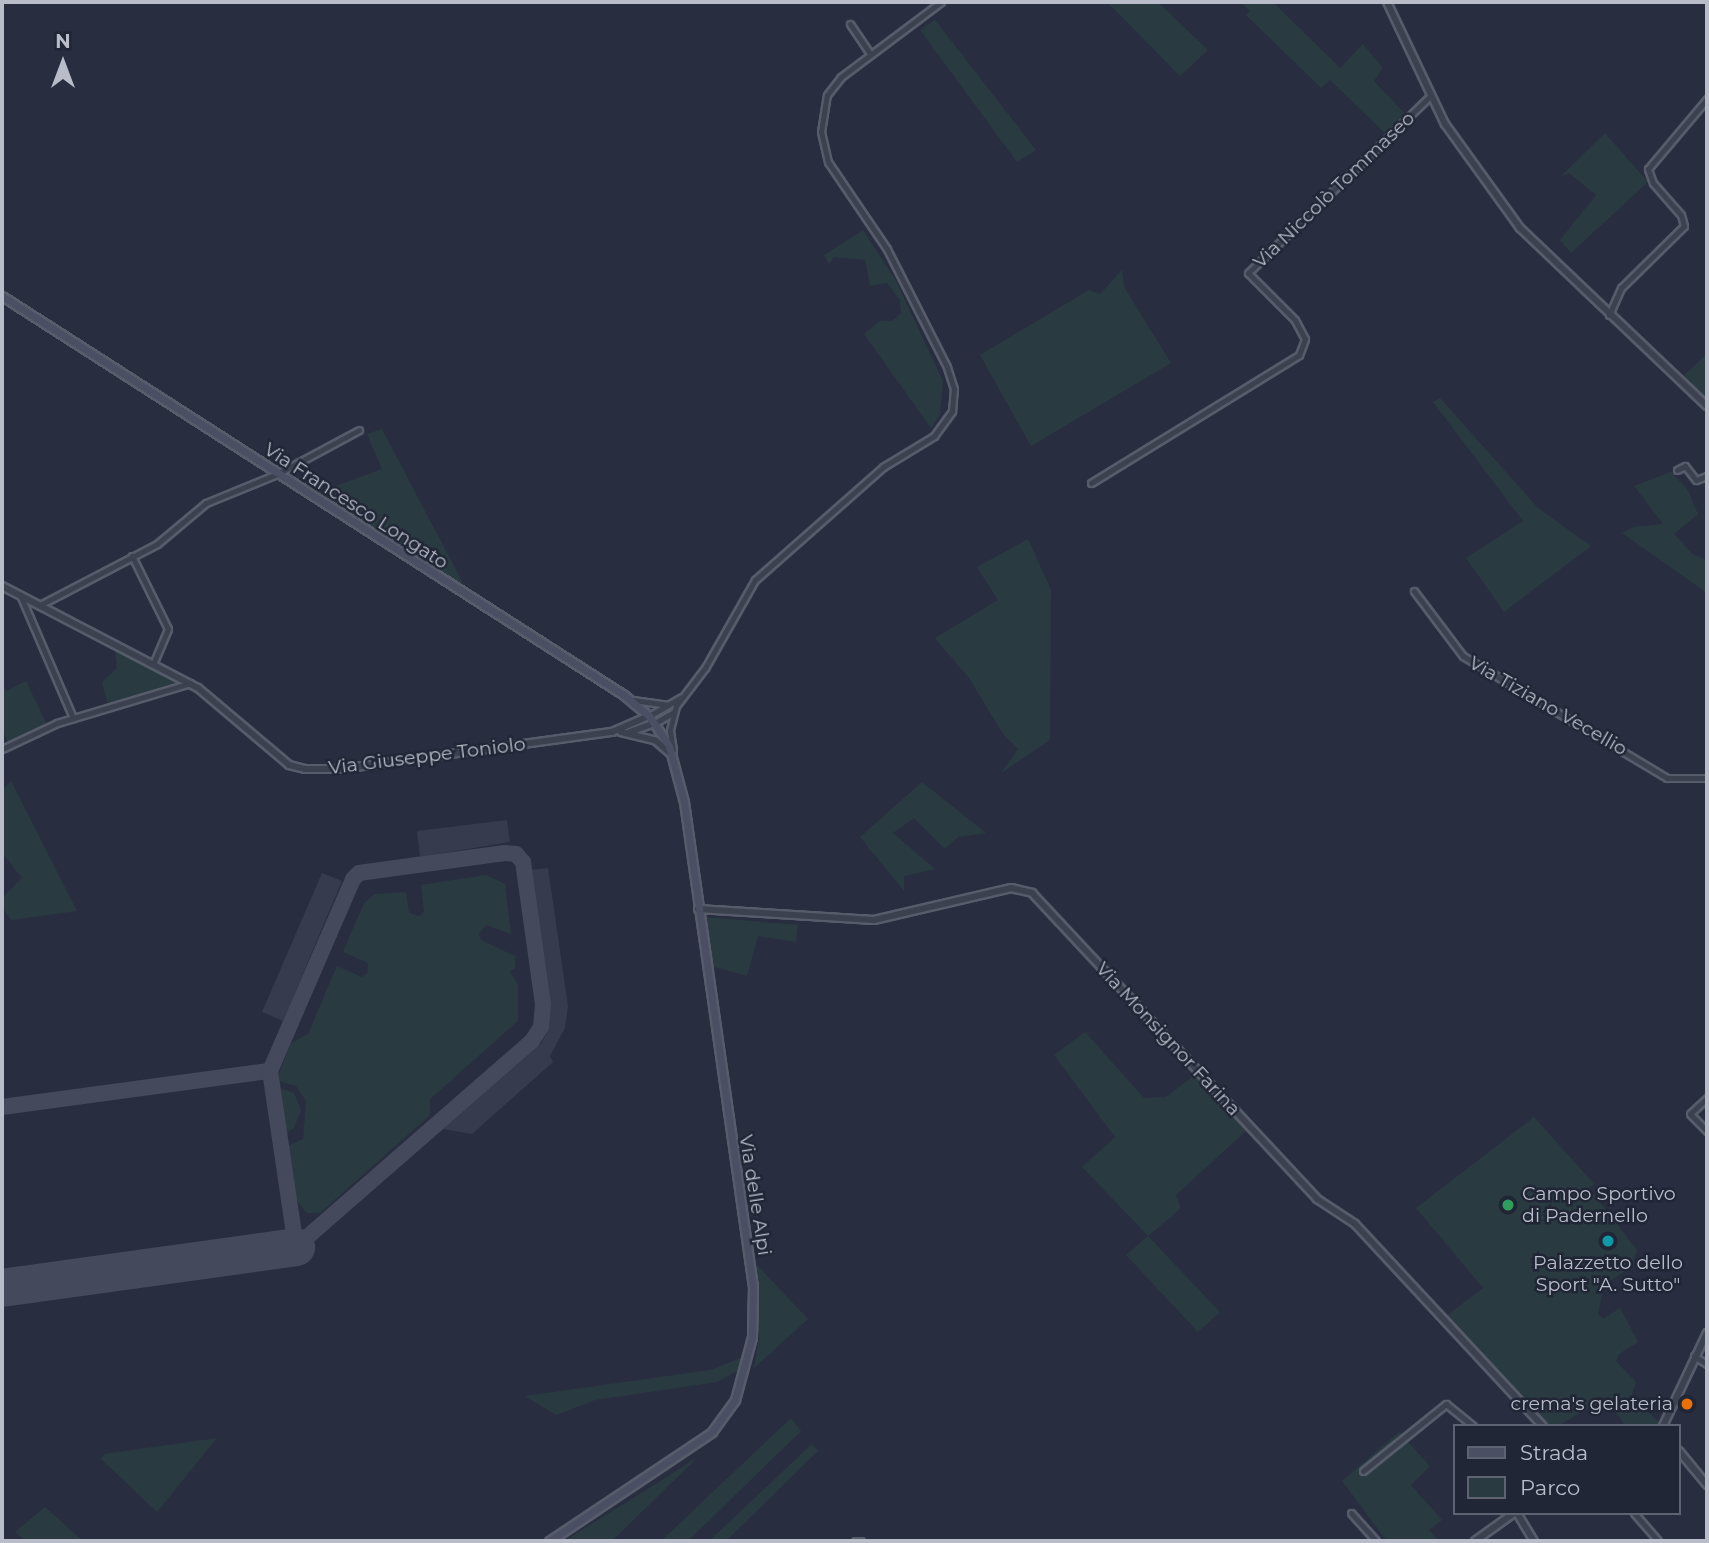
<!DOCTYPE html>
<meta charset="utf-8">
<style>
body{margin:0}
#map{position:relative;width:1709px;height:1543px;overflow:hidden;background:#282e40;font-family:Montserrat,sans-serif}
div>[style]{position:absolute}
[style*='--x']{left:calc(var(--x)*1px);top:calc(var(--y)*1px);width:calc(var(--w)*1px);rotate:calc(var(--a)*1deg)}
.airport>*{inset:0;background:#363b4d}
.green>*{inset:0;background:#2a3a41}
.taxiway>*{height:16px;margin:-8px;padding:0 8px;transform-origin:8px;border-radius:8px;background:#44495c}
.runway>*{height:38px;margin:-19px;padding:0 19px;transform-origin:19px;border-radius:19px;background:#44495c}
.roads{filter:drop-shadow(2px 0 #575c6b) drop-shadow(-2px 0 #575c6b) drop-shadow(0 2px #575c6b) drop-shadow(0 -2px #575c6b)}
.minor>*{height:5px;margin:-2.5px;padding:0 2.5px;transform-origin:2.5px;border-radius:2.5px;background:#3c4150}
.tertiary>*{height:6px;margin:-3px;padding:0 3px;transform-origin:3px;border-radius:3px;background:#3c4150}
.secondary>*{height:7px;margin:-3.5px;padding:0 3.5px;transform-origin:3.5px;border-radius:3.5px;background:#4b4f63}
.dots>*{width:19px;height:19px;translate:-50% -50%;box-sizing:border-box;border:4px solid #212636;border-radius:50%}
span{translate:-50% -50%;white-space:nowrap;text-align:center;line-height:1.15;-webkit-text-stroke:5px #212636;paint-order:stroke}
.street-label{font-size:19px;color:#b9bdca}
.poi-label{font-size:19px;color:#b9bdca}
.left{translate:0 -50%;text-align:left}
.right{translate:-100% -50%;text-align:right}
.frame{position:absolute;inset:0;border:4px solid #b9bdca;pointer-events:none}
.legend{position:absolute;left:1453px;top:1424px;width:228px;height:91px;box-sizing:border-box;background:#212636;border:2px solid #5e6271;margin:0;padding:9px 12px;list-style:none;font-size:21px;color:#b9bdca}
.legend li{display:flex;align-items:center;gap:14px;height:35px}
.legend b{width:35px;border:2px solid #5e6271}
.north{position:absolute;left:28px;top:28px;width:70px;height:70px;-webkit-text-stroke:5px #212636;paint-order:stroke;rotate:0deg;font-size:19px;font-weight:700;line-height:28px;text-align:center;color:#b9bdca}
.north::after{content:'';display:block;margin:auto;width:24px;height:32px;background:#b9bdca;clip-path:polygon(50% 0,100% 100%,50% 72%,0 100%)}
</style>
<div id="map">
<div class="airport">
<div style="clip-path:polygon(507px 820px,510px 842px,420px 857px,417px 831px)"></div>
<div style="clip-path:polygon(548px 868px,568px 1006px,565px 1028px,550px 1056px,553px 1062px,472px 1134px,443px 1129px,540px 1045px,547px 1033px,549px 1003px,530px 870px)"></div>
<div style="clip-path:polygon(322px 873px,342px 881px,283px 1021px,262px 1012px)"></div>
</div>
<div class="green">
<div style="clip-path:polygon(1107px 2px,1158px 2px,1208px 50px,1180px 76px)"></div>
<div style="clip-path:polygon(1240px 2px,1273px 2px,1340px 68px,1363px 44px,1383px 68px,1374px 81px,1408px 117px,1388px 136px,1330px 80px,1321px 88px,1246px 15px,1250px 11px)"></div>
<div style="clip-path:polygon(935px 20px,1036px 150px,1017px 162px,920px 30px)"></div>
<div style="clip-path:polygon(1605px 133px,1648px 182px,1571px 253px,1560px 240px,1596px 195px,1569px 173px,1560px 177px)"></div>
<div style="clip-path:polygon(863px 230px,895px 279px,943px 381px,940px 415px,931px 428px,864px 334px,880px 321px,892px 321px,901px 313px,900px 300px,887px 283px,870px 286px,865px 260px,834px 257px,829px 264px,824px 255px)"></div>
<div style="clip-path:polygon(1122px 270px,1124px 287px,1171px 363px,1031px 446px,980px 355px,1089px 290px,1100px 294px)"></div>
<div style="clip-path:polygon(1707px 354px,1707px 402px,1681px 378px)"></div>
<div style="clip-path:polygon(1440px 398px,1538px 508px,1591px 546px,1504px 612px,1466px 558px,1523px 521px,1433px 402px)"></div>
<div style="clip-path:polygon(382px 429px,468px 593px,317px 493px,382px 469px,367px 434px)"></div>
<div style="clip-path:polygon(1671px 472px,1687px 489px,1698px 514px,1674px 534px,1692px 554px,1707px 560px,1707px 593px,1622px 533px,1634px 527px,1663px 524px,1634px 486px)"></div>
<div style="clip-path:polygon(1028px 539px,1051px 590px,1050px 740px,1001px 773px,1018px 749px,1003px 734px,969px 678px,935px 638px,998px 600px,977px 567px)"></div>
<div style="clip-path:polygon(115px 651px,148px 667px,184px 688px,109px 709px,102px 682px,117px 668px)"></div>
<div style="clip-path:polygon(26px 681px,49px 729px,9px 744px,2px 730px,2px 683px,6px 691px)"></div>
<div style="clip-path:polygon(11px 781px,77px 911px,11px 920px,2px 907px,2px 898px,22px 878px,2px 853px,2px 790px)"></div>
<div style="clip-path:polygon(922px 782px,986px 833px,958px 837px,945px 849px,914px 818px,893px 833px,935px 869px,904px 876px,904px 891px,860px 837px)"></div>
<div style="clip-path:polygon(486px 875px,505px 884px,511px 934px,486px 925px,479px 934px,481px 940px,515px 956px,515px 968px,510px 972px,518px 984px,518px 1021px,430px 1099px,430px 1115px,320px 1213px,307px 1213px,296px 1200px,288px 1146px,303px 1139px,306px 1101px,296px 1086px,279px 1081px,279px 1074px,291px 1043px,308px 1034px,337px 966px,362px 977px,367px 974px,368px 963px,343px 952px,364px 903px,375px 894px,406px 892px,409px 913px,420px 916px,424px 912px,421px 885px)"></div>
<div style="clip-path:polygon(704px 917px,798px 925px,796px 942px,758px 936px,747px 976px,711px 966px)"></div>
<div style="clip-path:polygon(1085px 1032px,1144px 1098px,1166px 1097px,1196px 1074px,1248px 1129px,1176px 1195px,1181px 1208px,1148px 1236px,1220px 1312px,1198px 1332px,1126px 1255px,1148px 1236px,1082px 1167px,1115px 1137px,1054px 1055px)"></div>
<div style="clip-path:polygon(280px 1088px,294px 1093px,301px 1110px,294px 1128px,286px 1133px)"></div>
<div style="clip-path:polygon(1534px 1117px,1594px 1184px,1589px 1188px,1637px 1250px,1631px 1267px,1604px 1285px,1598px 1314px,1603px 1319px,1620px 1308px,1638px 1342px,1619px 1354px,1616px 1361px,1636px 1382px,1631px 1397px,1659px 1422px,1657px 1426px,1626px 1426px,1605px 1398px,1558px 1426px,1546px 1426px,1445px 1317px,1483px 1288px,1416px 1208px)"></div>
<div style="clip-path:polygon(752px 1260px,808px 1319px,754px 1368px,759px 1339px)"></div>
<div style="clip-path:polygon(746px 1356px,743px 1368px,717px 1382px,595px 1400px,556px 1415px,525px 1396px,710px 1370px)"></div>
<div style="clip-path:polygon(791px 1418px,801px 1431px,688px 1541px,661px 1541px)"></div>
<div style="clip-path:polygon(1399px 1432px,1430px 1466px,1411px 1485px,1442px 1520px,1429px 1530px,1439px 1541px,1387px 1541px,1342px 1481px)"></div>
<div style="clip-path:polygon(217px 1438px,157px 1512px,101px 1459px,104px 1454px)"></div>
<div style="clip-path:polygon(812px 1444px,818px 1451px,726px 1541px,709px 1541px)"></div>
<div style="clip-path:polygon(699px 1456px,612px 1541px,564px 1541px,659px 1482px)"></div>
<div style="clip-path:polygon(45px 1507px,83px 1541px,25px 1541px,15px 1532px)"></div>
</div>
<div class="taxiway">
<div style="--x:270;--y:1071;--w:209;--a:-66.6"></div>
<div style="--x:353;--y:879;--w:8;--a:-45"></div>
<div style="--x:359;--y:873;--w:147;--a:-7.8"></div>
<div style="--x:505;--y:853;--w:11;--a:5"></div>
<div style="--x:516;--y:854;--w:11;--a:49"></div>
<div style="--x:523;--y:862;--w:143;--a:82"></div>
<div style="--x:543;--y:1004;--w:23;--a:95"></div>
<div style="--x:541;--y:1027;--w:17;--a:123"></div>
<div style="--x:532;--y:1041;--w:313;--a:138.9"></div>
<div style="--x:2;--y:1107;--w:270;--a:-7.7"></div>
<div style="--x:270;--y:1071;--w:178;--a:81.6"></div>
</div>
<div class="runway">
<div style="--x:2;--y:1288;--w:297;--a:-7.9"></div>
</div>
<div class="roads">
<div class="minor">
<div style="--x:850;--y:24;--w:36;--a:56"></div>
<div style="--x:1609;--y:315;--w:30;--a:-66"></div>
<div style="--x:1621;--y:288;--w:88;--a:-44.5"></div>
<div style="--x:1684;--y:226;--w:11;--a:-105"></div>
<div style="--x:1681;--y:215;--w:43;--a:-131.2"></div>
<div style="--x:1653;--y:183;--w:15;--a:-110"></div>
<div style="--x:1648;--y:169;--w:92;--a:-49.9"></div>
<div style="--x:1677;--y:470;--w:9;--a:-27"></div>
<div style="--x:1685;--y:466;--w:18;--a:52"></div>
<div style="--x:1696;--y:480;--w:12;--a:-20"></div>
<div style="--x:1091;--y:483;--w:244;--a:-31.6"></div>
<div style="--x:1299;--y:355;--w:17;--a:-69"></div>
<div style="--x:1305;--y:339;--w:21;--a:-118"></div>
<div style="--x:1295;--y:320;--w:66;--a:-135"></div>
<div style="--x:1248;--y:273;--w:254;--a:-44.2"></div>
<div style="--x:132;--y:556;--w:81;--a:63.7"></div>
<div style="--x:168;--y:629;--w:38;--a:113"></div>
<div style="--x:1414;--y:591;--w:81;--a:53"></div>
<div style="--x:1463;--y:656;--w:238;--a:30.9"></div>
<div style="--x:1667;--y:778;--w:40;--a:0"></div>
<div style="--x:21;--y:597;--w:132;--a:66.7"></div>
<div style="--x:40;--y:605;--w:132;--a:-27.5"></div>
<div style="--x:157;--y:544;--w:64;--a:-39.9"></div>
<div style="--x:206;--y:503;--w:77;--a:-22.2"></div>
<div style="--x:277;--y:474;--w:93;--a:-28.2"></div>
<div style="--x:633;--y:700;--w:34;--a:8"></div>
<div style="--x:649;--y:716;--w:38;--a:-30"></div>
<div style="--x:655;--y:723;--w:22;--a:-30"></div>
<div style="--x:2;--y:749;--w:61;--a:-25.3"></div>
<div style="--x:57;--y:723;--w:139;--a:-16.7"></div>
<div style="--x:673;--y:750;--w:20;--a:-99"></div>
<div style="--x:670;--y:730;--w:25;--a:-76"></div>
<div style="--x:676;--y:706;--w:48;--a:-52.7"></div>
<div style="--x:705;--y:668;--w:101;--a:-60.4"></div>
<div style="--x:755;--y:580;--w:171;--a:-41.4"></div>
<div style="--x:883;--y:467;--w:60;--a:-31.3"></div>
<div style="--x:934;--y:436;--w:31;--a:-54"></div>
<div style="--x:952;--y:411;--w:22;--a:-85"></div>
<div style="--x:954;--y:389;--w:23;--a:-108"></div>
<div style="--x:947;--y:367;--w:132;--a:-117"></div>
<div style="--x:887;--y:249;--w:105;--a:-124.1"></div>
<div style="--x:828;--y:162;--w:31;--a:-103"></div>
<div style="--x:821;--y:132;--w:37;--a:-81"></div>
<div style="--x:827;--y:95;--w:23;--a:-52"></div>
<div style="--x:841;--y:77;--w:125;--a:-36.9"></div>
<div style="--x:1707;--y:1098;--w:23;--a:137"></div>
<div style="--x:1690;--y:1114;--w:24;--a:45"></div>
<div style="--x:1694;--y:1356;--w:15;--a:32"></div>
<div style="--x:1363;--y:1471;--w:107;--a:-38.9"></div>
<div style="--x:1446;--y:1404;--w:35;--a:39"></div>
<div style="--x:1351;--y:1513;--w:38;--a:48"></div>
<div style="--x:1634;--y:1513;--w:37;--a:49"></div>
<div style="--x:855;--y:1541;--w:6;--a:0"></div>
</div>
<div class="tertiary">
<div style="--x:1387;--y:2;--w:135;--a:64.6"></div>
<div style="--x:1445;--y:124;--w:128;--a:54.2"></div>
<div style="--x:1520;--y:228;--w:258;--a:43.6"></div>
<div style="--x:2;--y:586;--w:221;--a:27.5"></div>
<div style="--x:198;--y:688;--w:119;--a:40.2"></div>
<div style="--x:289;--y:765;--w:16;--a:14"></div>
<div style="--x:305;--y:769;--w:36;--a:0"></div>
<div style="--x:341;--y:769;--w:274;--a:-7.8"></div>
<div style="--x:612;--y:732;--w:40;--a:-23.4"></div>
<div style="--x:621;--y:732;--w:36;--a:14"></div>
<div style="--x:656;--y:741;--w:18;--a:41"></div>
<div style="--x:630;--y:732;--w:27;--a:-20"></div>
<div style="--x:698;--y:909;--w:176;--a:3.6"></div>
<div style="--x:874;--y:920;--w:141;--a:-13.1"></div>
<div style="--x:1011;--y:888;--w:22;--a:13"></div>
<div style="--x:1032;--y:893;--w:418;--a:47"></div>
<div style="--x:1317;--y:1199;--w:45;--a:33.3"></div>
<div style="--x:1355;--y:1224;--w:276;--a:47.1"></div>
<div style="--x:1663;--y:1426;--w:103;--a:-64.7"></div>
<div style="--x:1679;--y:1451;--w:44;--a:50.5"></div>
<div style="--x:1517;--y:1513;--w:33;--a:59"></div>
<div style="--x:1475;--y:1541;--w:48;--a:-35.7"></div>
</div>
<div class="secondary">
<div style="--x:2;--y:296;--w:739;--a:32.68"></div>
<div style="--x:624;--y:695;--w:33;--a:40"></div>
<div style="--x:649;--y:716;--w:36;--a:56"></div>
<div style="--x:669;--y:746;--w:58;--a:75"></div>
<div style="--x:684;--y:802;--w:489;--a:81.9"></div>
<div style="--x:753;--y:1286;--w:51;--a:91.1"></div>
<div style="--x:752;--y:1337;--w:65;--a:105.1"></div>
<div style="--x:735;--y:1400;--w:39;--a:126"></div>
<div style="--x:712;--y:1432;--w:196;--a:146.2"></div>
</div>
</div>
<div class="dots">
<div style="left:1508px;top:1205px;background:#2e9e5b"></div>
<div style="left:1608px;top:1241px;background:#0f9aa8"></div>
<div style="left:1687px;top:1404px;background:#e8710a"></div>
</div>
<div class="street-label">
<span style="left:1334px;top:190px;rotate:-44deg">Via Niccolò Tommaseo</span>
<span style="left:356px;top:506px;rotate:33deg">Via Francesco Longato</span>
<span style="left:1548px;top:706px;rotate:30deg">Via Tiziano Vecellio</span>
<span style="left:427px;top:756px;rotate:-7deg">Via Giuseppe Toniolo</span>
<span style="left:1168px;top:1039px;rotate:47deg">Via Monsignor Farina</span>
<span style="left:755px;top:1195px;rotate:81deg">Via delle Alpi</span>
</div>
<div class="poi-label">
<span class="left" style="left:1522px;top:1205px">Campo Sportivo<br>di Padernello</span>
<span style="left:1608px;top:1274px">Palazzetto dello<br>Sport "A. Sutto"</span>
<span class="right" style="left:1673px;top:1404px">crema's gelateria</span>
</div>
<div class="frame"></div>
<ul class="legend">
<li><b style="height:9px;background:#4b4f63"></b>Strada</li>
<li><b style="height:19px;background:#2a3a41"></b>Parco</li>
</ul>
<div class="north">N</div>
</div>
